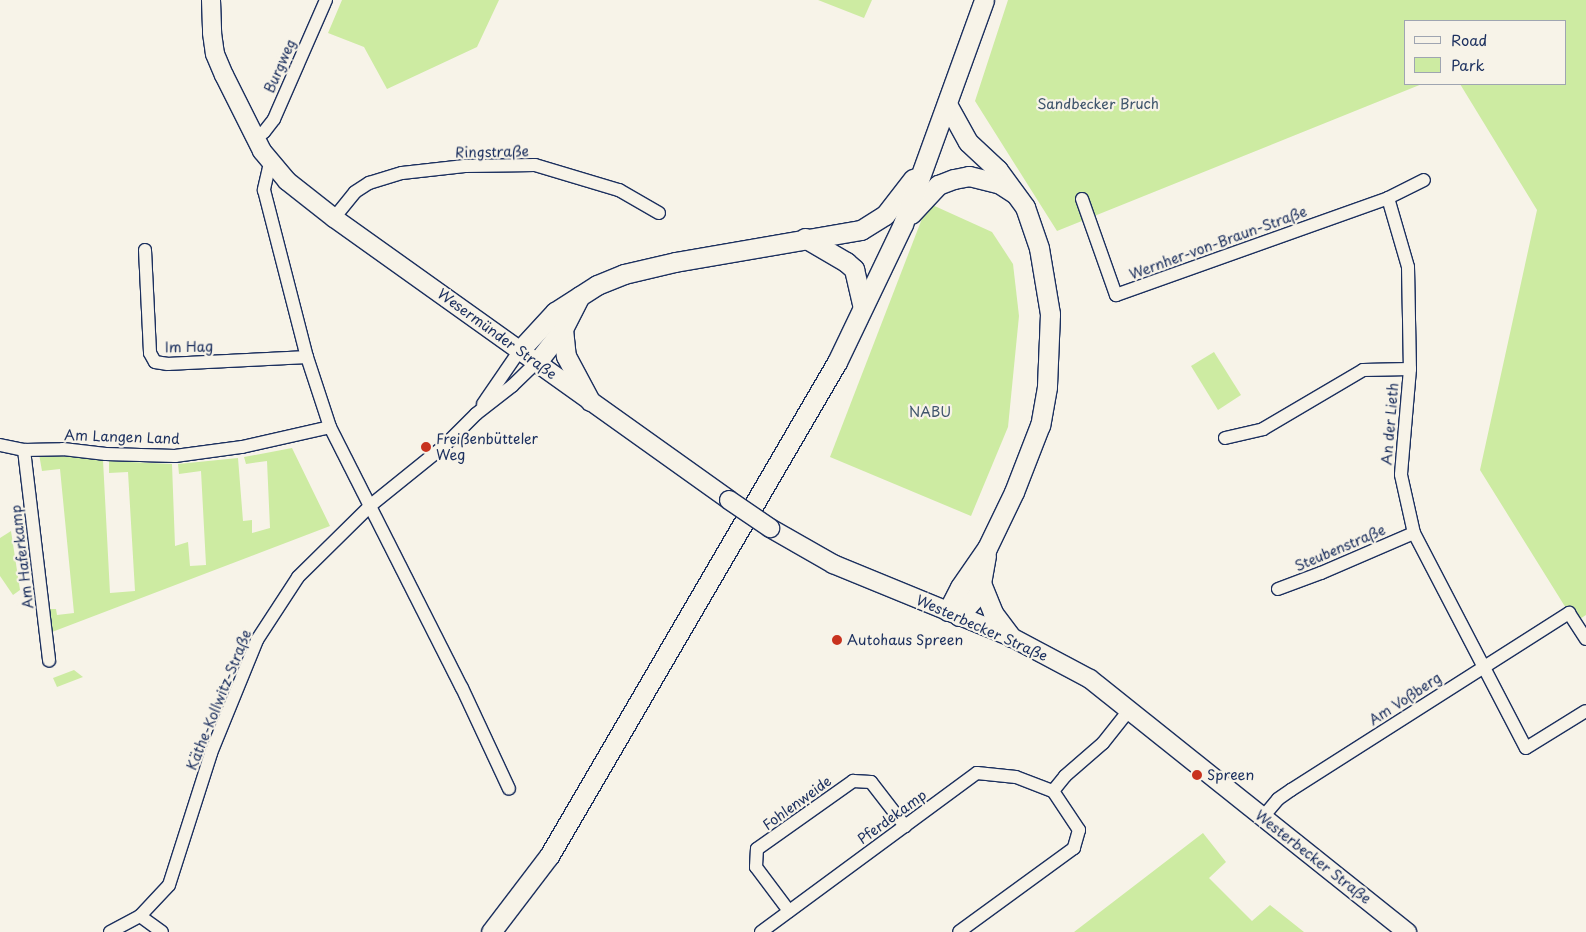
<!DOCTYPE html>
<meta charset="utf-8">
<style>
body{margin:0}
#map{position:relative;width:1586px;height:932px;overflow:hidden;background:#f7f3e8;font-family:"Playpen Sans",sans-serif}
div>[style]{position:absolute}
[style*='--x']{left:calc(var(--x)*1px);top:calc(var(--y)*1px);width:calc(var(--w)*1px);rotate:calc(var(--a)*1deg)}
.green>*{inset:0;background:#cdeba2}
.roads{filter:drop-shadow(1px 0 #1b2f5e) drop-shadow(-1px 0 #1b2f5e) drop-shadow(0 1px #1b2f5e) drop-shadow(0 -1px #1b2f5e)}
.street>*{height:12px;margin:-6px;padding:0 6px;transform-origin:6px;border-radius:6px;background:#f7f3e8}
.secondary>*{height:18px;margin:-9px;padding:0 9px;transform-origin:9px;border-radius:9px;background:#f7f3e8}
.primary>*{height:19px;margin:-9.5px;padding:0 9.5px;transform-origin:9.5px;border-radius:9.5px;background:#f7f3e8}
.bridges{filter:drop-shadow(1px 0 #1b2f5e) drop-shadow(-1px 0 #1b2f5e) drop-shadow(0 1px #1b2f5e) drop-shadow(0 -1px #1b2f5e)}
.secondary-bridge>*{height:18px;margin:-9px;padding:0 9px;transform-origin:9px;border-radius:9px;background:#f7f3e8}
.dots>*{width:14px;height:14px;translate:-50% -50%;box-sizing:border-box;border:2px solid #f7f3e8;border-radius:50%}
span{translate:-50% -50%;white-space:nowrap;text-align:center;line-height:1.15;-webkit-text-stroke:4.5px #f7f3e8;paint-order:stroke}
.street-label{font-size:14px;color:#1b2f5e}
.park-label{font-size:14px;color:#3f556c}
.poi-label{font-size:14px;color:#1b2f5e}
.left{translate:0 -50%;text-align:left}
.legend{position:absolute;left:1404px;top:20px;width:162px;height:65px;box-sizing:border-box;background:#f7f3e8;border:1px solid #9fa5b1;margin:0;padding:6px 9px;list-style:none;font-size:15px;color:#1b2f5e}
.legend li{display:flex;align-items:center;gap:10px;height:25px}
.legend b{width:25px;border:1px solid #9fa5b1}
</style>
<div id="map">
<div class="green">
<div style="clip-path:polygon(342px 0,499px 0,477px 47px,387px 89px,364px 47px,328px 33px)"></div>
<div style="clip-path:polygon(818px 0,872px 0,864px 18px)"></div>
<div style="clip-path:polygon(1008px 0,1586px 0,1586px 615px,1578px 620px,1569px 613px,1480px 470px,1537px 210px,1460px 84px,1565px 84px,1565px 21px,1405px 21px,1405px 84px,1422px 84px,1057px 231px,975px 101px)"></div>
<div style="clip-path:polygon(928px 203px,992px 232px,1013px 264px,1019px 316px,1008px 427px,971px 516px,830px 457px)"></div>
<div style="clip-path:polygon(1214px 352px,1241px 395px,1218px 410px,1191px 366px)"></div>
<div style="clip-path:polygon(292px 448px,330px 526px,52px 632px,48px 609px,56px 609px,57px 615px,74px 613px,60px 469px,42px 471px,39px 454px,103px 460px,110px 593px,135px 591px,128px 472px,109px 473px,109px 461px,172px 464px,175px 546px,188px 542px,190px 566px,206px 565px,201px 471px,179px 474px,178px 464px,238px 458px,243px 521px,252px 520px,252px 533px,270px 528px,267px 461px,246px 464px,244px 457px)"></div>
<div style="clip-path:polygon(11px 531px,20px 590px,13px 595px,0 576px,0 538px)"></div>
<div style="clip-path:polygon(74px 670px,83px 677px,57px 687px,53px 678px)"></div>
<div style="clip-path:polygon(1203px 833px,1226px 862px,1209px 878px,1252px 921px,1270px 905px,1304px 932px,1074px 932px)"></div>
</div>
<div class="roads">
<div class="street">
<div style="--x:254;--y:139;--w:12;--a:-35"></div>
<div style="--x:264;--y:132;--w:16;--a:-52"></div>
<div style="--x:274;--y:119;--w:130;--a:-66.4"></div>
<div style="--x:270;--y:163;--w:28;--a:103"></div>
<div style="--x:264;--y:190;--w:172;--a:75.6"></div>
<div style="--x:307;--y:357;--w:74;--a:71.8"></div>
<div style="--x:330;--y:427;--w:292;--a:63.2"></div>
<div style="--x:462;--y:688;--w:111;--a:65"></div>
<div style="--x:1388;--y:198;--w:72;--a:73.8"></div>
<div style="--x:1408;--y:267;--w:102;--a:88.9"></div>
<div style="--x:1410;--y:369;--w:106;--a:94.9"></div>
<div style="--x:1401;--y:475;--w:59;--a:77.4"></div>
<div style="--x:1414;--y:533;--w:242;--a:62.5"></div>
<div style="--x:1526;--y:748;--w:70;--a:-31.7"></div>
<div style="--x:1082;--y:199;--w:102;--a:70.5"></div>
<div style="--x:1116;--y:295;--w:289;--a:-19.6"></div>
<div style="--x:1388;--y:198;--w:40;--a:-26.6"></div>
<div style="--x:334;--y:218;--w:33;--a:-51"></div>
<div style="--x:355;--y:192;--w:17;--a:-33"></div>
<div style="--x:369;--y:183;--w:34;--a:-17"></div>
<div style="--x:402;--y:173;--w:63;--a:-6.3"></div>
<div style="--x:465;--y:166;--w:70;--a:-0.8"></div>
<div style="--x:535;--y:165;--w:88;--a:16.6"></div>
<div style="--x:619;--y:190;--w:46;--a:29.9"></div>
<div style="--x:145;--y:250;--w:103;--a:87.2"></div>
<div style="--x:150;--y:353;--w:10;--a:61"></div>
<div style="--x:155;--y:362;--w:13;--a:9"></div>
<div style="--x:168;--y:364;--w:139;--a:-2.9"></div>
<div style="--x:483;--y:404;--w:65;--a:-55.6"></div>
<div style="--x:1225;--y:438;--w:39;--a:-13"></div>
<div style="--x:1263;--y:429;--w:116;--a:-30.5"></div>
<div style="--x:1363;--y:370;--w:47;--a:-1.2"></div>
<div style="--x:0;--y:445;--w:25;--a:12"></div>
<div style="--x:24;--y:450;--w:39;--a:-1"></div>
<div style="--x:63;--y:449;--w:43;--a:6.6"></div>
<div style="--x:106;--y:454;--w:69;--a:1.7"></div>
<div style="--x:175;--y:456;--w:68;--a:-7.7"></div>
<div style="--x:242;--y:447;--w:90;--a:-12.8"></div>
<div style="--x:24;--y:450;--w:212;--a:83.2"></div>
<div style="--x:1278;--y:589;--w:46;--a:-20.4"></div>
<div style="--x:1321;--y:573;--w:101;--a:-23.3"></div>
<div style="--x:1053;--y:791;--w:19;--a:-51"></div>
<div style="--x:1065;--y:776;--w:50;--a:-41"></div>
<div style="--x:1103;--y:743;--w:43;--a:-51.5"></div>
<div style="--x:1263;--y:817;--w:23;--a:-50"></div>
<div style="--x:1278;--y:799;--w:16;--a:-35"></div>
<div style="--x:1291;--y:790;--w:330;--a:-32.5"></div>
<div style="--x:1569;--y:613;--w:31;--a:57"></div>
<div style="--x:789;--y:911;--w:55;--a:-126.9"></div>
<div style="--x:756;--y:867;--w:18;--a:-87"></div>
<div style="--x:757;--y:849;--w:118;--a:-35.3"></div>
<div style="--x:853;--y:781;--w:18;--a:3"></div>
<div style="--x:871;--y:782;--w:56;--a:52.3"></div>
<div style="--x:140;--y:916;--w:27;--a:36"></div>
<div style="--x:110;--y:932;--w:34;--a:-28"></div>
<div style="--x:140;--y:916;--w:42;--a:-46.9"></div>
<div style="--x:169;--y:885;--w:139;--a:-72.3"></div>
<div style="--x:211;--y:753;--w:122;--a:-67.8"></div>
<div style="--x:257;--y:640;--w:75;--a:-56.9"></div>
<div style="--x:298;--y:577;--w:103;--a:-44.6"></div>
<div style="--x:371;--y:505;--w:94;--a:-38.9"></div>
<div style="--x:444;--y:446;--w:45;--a:-45"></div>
<div style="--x:476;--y:414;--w:46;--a:-37.9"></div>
<div style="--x:512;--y:386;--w:35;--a:-44"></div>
<div style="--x:761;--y:932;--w:268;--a:-36.4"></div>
<div style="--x:977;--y:773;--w:39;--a:6"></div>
<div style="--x:1016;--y:777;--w:40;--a:21"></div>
<div style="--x:1053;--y:791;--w:47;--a:56.3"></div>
<div style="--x:1079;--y:830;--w:19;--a:106"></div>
<div style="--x:1074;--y:848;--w:142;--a:143.9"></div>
</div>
<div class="secondary">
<div style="--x:211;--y:0;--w:33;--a:88"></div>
<div style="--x:212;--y:33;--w:21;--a:82"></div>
<div style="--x:215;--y:54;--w:23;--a:67"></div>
<div style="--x:224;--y:75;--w:85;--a:63.4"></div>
<div style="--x:262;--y:151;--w:39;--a:50"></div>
<div style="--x:287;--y:181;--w:60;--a:38.2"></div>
<div style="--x:334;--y:218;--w:485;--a:35.5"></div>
<div style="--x:770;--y:528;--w:73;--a:29.7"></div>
<div style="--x:833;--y:564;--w:192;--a:22.3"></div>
<div style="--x:1011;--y:637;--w:89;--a:28"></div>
<div style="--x:1090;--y:679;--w:406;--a:38.6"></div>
</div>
<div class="primary">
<div style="--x:947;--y:104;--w:43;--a:61.1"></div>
<div style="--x:968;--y:142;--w:41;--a:43"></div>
<div style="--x:998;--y:170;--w:46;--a:53.9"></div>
<div style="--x:1025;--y:207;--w:43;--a:71.1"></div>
<div style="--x:1039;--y:248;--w:67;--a:80.5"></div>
<div style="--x:1050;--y:314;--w:73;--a:92.4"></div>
<div style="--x:1047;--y:387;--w:39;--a:100"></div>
<div style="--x:1040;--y:425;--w:72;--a:111.2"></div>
<div style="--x:1014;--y:492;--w:62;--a:115.7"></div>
<div style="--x:987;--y:548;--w:47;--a:124.7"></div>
<div style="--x:960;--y:587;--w:27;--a:117"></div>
<div style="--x:911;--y:214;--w:40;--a:-47"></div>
<div style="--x:938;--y:185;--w:17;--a:-21"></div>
<div style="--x:954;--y:179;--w:15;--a:-11"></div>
<div style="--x:969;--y:176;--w:32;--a:14"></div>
<div style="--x:1000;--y:184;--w:17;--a:33"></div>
<div style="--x:805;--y:238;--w:48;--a:30.3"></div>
<div style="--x:846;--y:262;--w:11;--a:41"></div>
<div style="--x:854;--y:269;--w:39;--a:77"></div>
<div style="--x:563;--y:329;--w:27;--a:84"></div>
<div style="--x:566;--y:356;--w:51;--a:61.9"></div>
<div style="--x:520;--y:350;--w:52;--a:-47.4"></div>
<div style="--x:555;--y:312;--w:50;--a:-32.7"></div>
<div style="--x:597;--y:285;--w:29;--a:-22"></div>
<div style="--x:624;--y:274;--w:52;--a:-13.2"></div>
<div style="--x:675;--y:262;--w:189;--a:-9.8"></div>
<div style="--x:861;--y:230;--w:28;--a:-32"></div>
<div style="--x:885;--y:215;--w:46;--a:-52.1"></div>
<div style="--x:537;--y:362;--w:42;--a:-51.8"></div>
<div style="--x:563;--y:329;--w:37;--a:-63"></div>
<div style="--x:986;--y:555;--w:28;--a:100"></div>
<div style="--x:981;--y:583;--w:32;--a:68"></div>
<div style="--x:993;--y:613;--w:30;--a:53"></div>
<div style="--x:959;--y:616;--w:28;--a:-49"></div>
<div style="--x:977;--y:595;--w:13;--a:-72"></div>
<div style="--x:491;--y:932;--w:96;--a:-52.7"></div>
<div style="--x:549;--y:856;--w:572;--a:-59.76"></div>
<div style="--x:837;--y:362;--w:153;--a:-64.4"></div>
<div style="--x:903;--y:224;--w:238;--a:-70.1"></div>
</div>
</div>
<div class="bridges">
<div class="secondary-bridge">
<div style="--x:729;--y:500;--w:50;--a:34.3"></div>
</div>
</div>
<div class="dots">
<div style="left:426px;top:447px;background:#c8321e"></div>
<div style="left:837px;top:640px;background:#c8321e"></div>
<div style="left:1197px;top:775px;background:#c8321e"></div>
</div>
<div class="street-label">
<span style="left:280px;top:66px;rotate:-66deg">Burgweg</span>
<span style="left:492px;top:152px;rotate:-1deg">Ringstraße</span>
<span style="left:1218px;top:243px;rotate:-20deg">Wernher-von-Braun-Straße</span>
<span style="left:497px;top:334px;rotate:36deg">Wesermünder Straße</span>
<span style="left:189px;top:347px;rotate:-1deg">Im Hag</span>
<span style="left:1390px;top:424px;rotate:-85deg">An der Lieth</span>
<span style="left:122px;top:437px;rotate:2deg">Am Langen Land</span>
<span style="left:1340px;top:548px;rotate:-23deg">Steubenstraße</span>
<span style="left:22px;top:557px;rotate:-97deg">Am Haferkamp</span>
<span style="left:982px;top:628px;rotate:24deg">Westerbecker Straße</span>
<span style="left:1405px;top:699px;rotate:-33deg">Am Voßberg</span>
<span style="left:219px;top:700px;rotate:-68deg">Käthe-Kollwitz-Straße</span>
<span style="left:797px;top:803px;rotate:-36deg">Fohlenweide</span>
<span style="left:892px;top:817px;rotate:-36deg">Pferdekamp</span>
<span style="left:1313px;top:857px;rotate:38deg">Westerbecker Straße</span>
</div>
<div class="park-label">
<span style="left:1098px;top:104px">Sandbecker Bruch</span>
<span style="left:930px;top:412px">NABU</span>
</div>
<div class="poi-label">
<span class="left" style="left:436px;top:447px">Freißenbütteler<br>Weg</span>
<span class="left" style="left:847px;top:640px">Autohaus Spreen</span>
<span class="left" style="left:1207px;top:775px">Spreen</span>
</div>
<ul class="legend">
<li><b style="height:6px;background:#f7f3e8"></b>Road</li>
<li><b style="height:14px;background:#cdeba2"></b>Park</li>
</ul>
</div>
